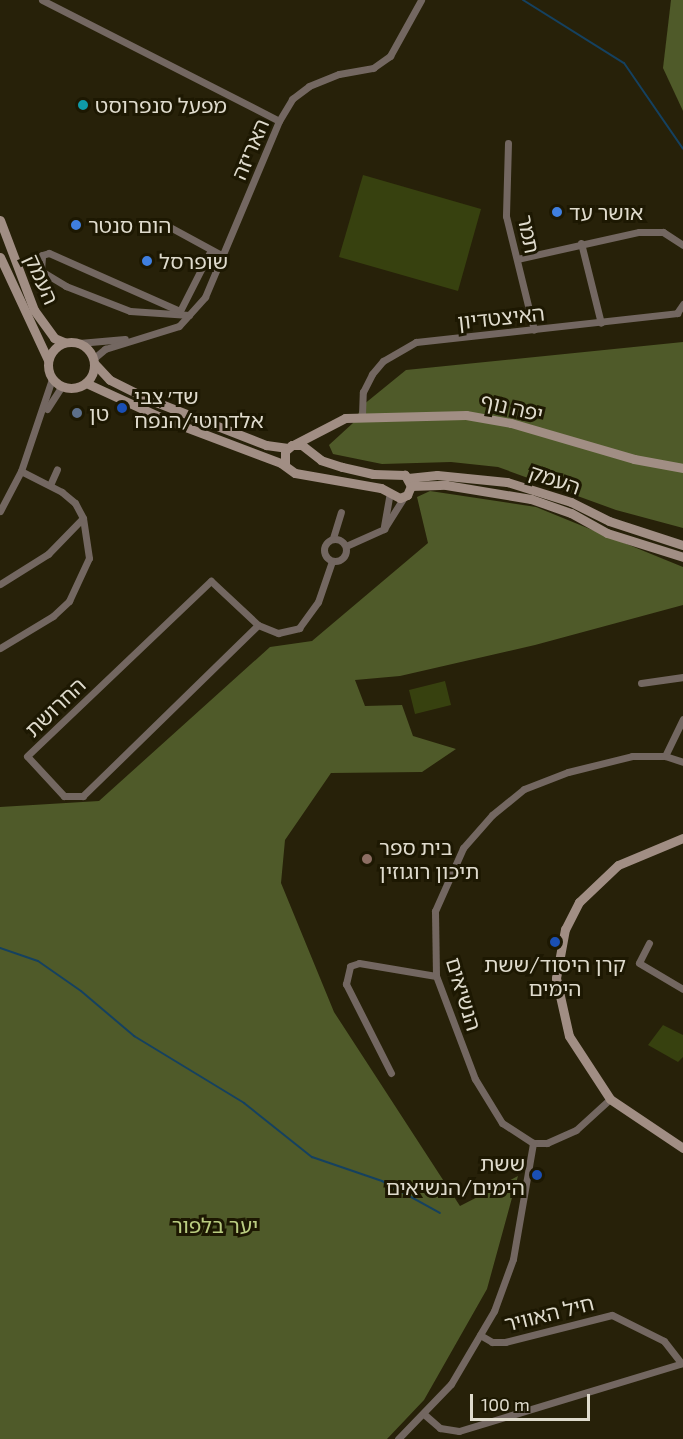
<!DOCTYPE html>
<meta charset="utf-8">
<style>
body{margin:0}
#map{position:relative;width:683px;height:1439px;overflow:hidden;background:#272109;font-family:"Exo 2","Noto Sans Hebrew",sans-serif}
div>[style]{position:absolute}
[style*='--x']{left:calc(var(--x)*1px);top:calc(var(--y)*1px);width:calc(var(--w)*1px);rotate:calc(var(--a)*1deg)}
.green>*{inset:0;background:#37410f}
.forest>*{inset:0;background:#4f5a29}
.stream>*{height:2px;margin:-1px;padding:0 1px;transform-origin:1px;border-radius:1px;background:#154160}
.street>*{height:7px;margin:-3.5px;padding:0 3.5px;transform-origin:3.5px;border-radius:3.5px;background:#736761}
.street>.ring{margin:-3.5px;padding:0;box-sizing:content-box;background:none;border:7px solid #736761;border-radius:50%}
.secondary>*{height:9px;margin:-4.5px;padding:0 4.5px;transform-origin:4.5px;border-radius:4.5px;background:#a18e84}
.secondary>.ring{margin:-4.5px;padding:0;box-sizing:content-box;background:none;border:9px solid #a18e84;border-radius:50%}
.dots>*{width:16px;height:16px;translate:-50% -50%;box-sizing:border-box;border:3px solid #1d1802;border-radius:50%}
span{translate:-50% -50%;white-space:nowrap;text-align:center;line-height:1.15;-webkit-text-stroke:6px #1d1802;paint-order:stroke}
.poi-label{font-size:21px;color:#dfdbcd}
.left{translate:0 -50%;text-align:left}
.right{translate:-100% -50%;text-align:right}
.street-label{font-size:21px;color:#dfdbcd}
.park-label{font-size:21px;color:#bacc80}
.scale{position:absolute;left:470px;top:1394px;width:120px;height:27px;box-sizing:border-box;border:3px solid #dfdbcd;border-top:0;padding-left:8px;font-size:18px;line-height:21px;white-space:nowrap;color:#dfdbcd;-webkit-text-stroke:4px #1d1802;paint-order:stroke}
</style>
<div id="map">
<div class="green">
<div style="clip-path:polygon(363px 175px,481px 209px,458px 291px,339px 257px)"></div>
<div style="clip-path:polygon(445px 681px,451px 705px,415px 714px,409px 690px)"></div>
<div style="clip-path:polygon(663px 1025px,683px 1035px,683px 1057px,678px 1062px,648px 1045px)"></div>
</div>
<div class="forest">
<div style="clip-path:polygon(671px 0,683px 0,683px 111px,663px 68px)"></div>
<div style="clip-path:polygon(683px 342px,683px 528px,616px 510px,498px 467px,451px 462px,382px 464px,333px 454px,329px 445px,353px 423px,363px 405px,406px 370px)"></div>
<div style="clip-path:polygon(430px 491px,536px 507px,683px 567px,683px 605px,535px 645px,400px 676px,355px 680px,365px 706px,402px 705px,413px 736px,456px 749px,422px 772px,331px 773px,285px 840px,281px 883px,334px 1012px,460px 1206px,518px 1176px,487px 1289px,424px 1400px,387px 1439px,0 1439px,0 807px,99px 801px,270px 647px,312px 641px,428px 543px,417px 497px)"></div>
</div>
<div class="stream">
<div style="--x:523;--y:0;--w:119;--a:32"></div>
<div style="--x:624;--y:63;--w:104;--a:55.5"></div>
<div style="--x:0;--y:948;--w:40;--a:18.9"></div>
<div style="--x:38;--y:961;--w:52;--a:34.9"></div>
<div style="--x:81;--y:991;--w:70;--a:40.3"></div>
<div style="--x:134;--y:1036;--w:129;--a:31.3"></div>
<div style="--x:244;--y:1103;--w:87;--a:38.5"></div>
<div style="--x:312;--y:1157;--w:74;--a:18.9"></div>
<div style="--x:382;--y:1181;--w:66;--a:28.9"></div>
</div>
<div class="street">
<div style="--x:42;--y:0;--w:266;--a:27"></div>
<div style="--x:508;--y:143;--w:73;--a:91.6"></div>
<div style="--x:506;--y:216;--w:117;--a:76.2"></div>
<div style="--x:168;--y:226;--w:63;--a:28.6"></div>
<div style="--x:581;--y:243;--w:82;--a:76"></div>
<div style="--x:517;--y:259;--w:125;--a:-12.5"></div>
<div style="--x:639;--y:232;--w:24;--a:0"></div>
<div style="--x:663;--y:232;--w:24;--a:33"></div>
<div style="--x:189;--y:315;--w:59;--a:-176.1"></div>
<div style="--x:130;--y:311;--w:69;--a:-158.7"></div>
<div style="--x:66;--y:286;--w:29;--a:-149"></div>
<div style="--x:41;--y:271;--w:16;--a:-86"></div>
<div style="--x:42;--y:255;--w:7;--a:-16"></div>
<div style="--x:49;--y:253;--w:143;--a:23.9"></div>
<div style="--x:180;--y:311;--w:68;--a:-63.1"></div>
<div style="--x:79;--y:343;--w:46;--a:-5"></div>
<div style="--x:93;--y:359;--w:16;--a:-40"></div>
<div style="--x:105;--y:349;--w:77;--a:-17.3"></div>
<div style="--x:179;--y:326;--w:39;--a:-48"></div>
<div style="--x:205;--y:297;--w:191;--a:-67.2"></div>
<div style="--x:279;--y:121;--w:26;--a:-59"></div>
<div style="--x:292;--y:99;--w:21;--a:-37"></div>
<div style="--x:309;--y:86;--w:32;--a:-22"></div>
<div style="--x:339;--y:74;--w:35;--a:-10"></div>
<div style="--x:373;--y:68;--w:21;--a:-35"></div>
<div style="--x:390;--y:56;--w:64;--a:-61"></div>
<div style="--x:47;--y:409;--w:27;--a:-57"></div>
<div style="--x:362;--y:415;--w:23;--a:-88"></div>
<div style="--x:363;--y:392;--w:20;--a:-63"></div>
<div style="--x:372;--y:374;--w:17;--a:-50"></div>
<div style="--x:383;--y:361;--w:38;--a:-30"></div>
<div style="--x:416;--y:342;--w:263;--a:-6.3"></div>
<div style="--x:677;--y:313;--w:11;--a:-56"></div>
<div style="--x:50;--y:485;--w:17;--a:-66"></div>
<div style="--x:0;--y:511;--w:45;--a:-62.3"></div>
<div style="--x:21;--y:471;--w:97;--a:-71.4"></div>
<div style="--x:384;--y:526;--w:34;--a:-80"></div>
<div style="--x:333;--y:538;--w:27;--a:-73"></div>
<div class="ring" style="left:324px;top:539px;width:15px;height:15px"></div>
<div style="--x:346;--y:546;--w:42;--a:-24.1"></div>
<div style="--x:384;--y:529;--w:38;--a:-58"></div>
<div style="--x:0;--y:584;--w:57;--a:-32"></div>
<div style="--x:48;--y:554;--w:50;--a:-45.8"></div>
<div style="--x:258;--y:625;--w:245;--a:135.7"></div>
<div style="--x:83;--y:796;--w:19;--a:180"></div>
<div style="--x:64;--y:796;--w:54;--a:-132.8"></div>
<div style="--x:27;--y:756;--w:254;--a:-43.6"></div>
<div style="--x:211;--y:581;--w:64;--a:43.1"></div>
<div style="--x:258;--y:625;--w:22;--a:22"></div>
<div style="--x:278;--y:633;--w:22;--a:-13"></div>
<div style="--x:299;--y:628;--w:32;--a:-54"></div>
<div style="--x:318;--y:602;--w:43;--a:-71.1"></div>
<div style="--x:0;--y:648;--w:62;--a:-31.1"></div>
<div style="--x:53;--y:616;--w:22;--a:-43"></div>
<div style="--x:69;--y:601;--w:47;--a:-65.1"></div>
<div style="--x:89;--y:558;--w:40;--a:-98.5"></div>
<div style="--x:83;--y:518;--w:17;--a:-118"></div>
<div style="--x:75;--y:503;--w:17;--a:-140"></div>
<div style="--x:62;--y:492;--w:46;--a:-152.9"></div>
<div style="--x:641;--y:683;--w:42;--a:-8.1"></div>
<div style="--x:665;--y:756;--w:41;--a:-64.1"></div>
<div style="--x:649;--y:943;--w:22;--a:117"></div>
<div style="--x:639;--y:963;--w:51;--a:30.6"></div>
<div style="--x:391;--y:1073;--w:100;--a:-116.8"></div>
<div style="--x:346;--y:984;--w:18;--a:-77"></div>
<div style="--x:350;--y:966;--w:9;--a:-18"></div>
<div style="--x:359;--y:963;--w:78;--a:9.6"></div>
<div style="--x:610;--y:1099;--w:46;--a:137.6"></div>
<div style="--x:576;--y:1130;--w:32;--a:156"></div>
<div style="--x:547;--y:1143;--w:14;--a:180"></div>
<div style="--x:533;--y:1143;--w:37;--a:-147"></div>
<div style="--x:502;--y:1123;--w:52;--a:-121.5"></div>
<div style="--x:475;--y:1079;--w:110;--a:-110.7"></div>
<div style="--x:436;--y:976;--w:65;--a:-90.9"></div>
<div style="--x:435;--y:911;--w:69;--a:-66"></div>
<div style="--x:463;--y:848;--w:44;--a:-48.7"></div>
<div style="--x:492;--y:815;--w:41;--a:-39.1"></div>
<div style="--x:524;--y:789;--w:47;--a:-21.1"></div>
<div style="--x:568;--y:772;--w:66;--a:-14"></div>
<div style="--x:632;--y:756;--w:33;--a:0"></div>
<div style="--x:665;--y:756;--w:19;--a:18"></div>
<div style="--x:480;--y:1335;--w:14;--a:30"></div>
<div style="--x:492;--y:1342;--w:13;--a:0"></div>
<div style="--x:505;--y:1342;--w:110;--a:-14.2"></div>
<div style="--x:612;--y:1315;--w:58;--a:26.6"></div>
<div style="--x:664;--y:1341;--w:28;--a:52"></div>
<div style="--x:425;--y:1415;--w:20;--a:41"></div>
<div style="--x:440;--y:1428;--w:19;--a:9"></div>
<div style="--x:459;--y:1431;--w:234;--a:-16.9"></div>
<div style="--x:398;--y:1439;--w:76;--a:-46.1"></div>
<div style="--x:451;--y:1384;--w:85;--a:-59.5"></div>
<div style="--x:494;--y:1311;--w:55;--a:-69.9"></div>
<div style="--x:513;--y:1259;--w:118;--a:-80.2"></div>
</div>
<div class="secondary">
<div style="--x:0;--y:220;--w:96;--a:69.3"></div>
<div style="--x:34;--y:310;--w:34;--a:54"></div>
<div style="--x:54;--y:338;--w:11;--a:22"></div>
<div style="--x:0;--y:257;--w:114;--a:65"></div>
<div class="ring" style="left:48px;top:342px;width:37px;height:37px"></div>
<div style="--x:94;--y:363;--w:23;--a:47"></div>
<div style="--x:110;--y:380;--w:42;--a:26.6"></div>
<div style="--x:148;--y:399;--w:127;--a:21.3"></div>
<div style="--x:266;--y:445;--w:22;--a:8"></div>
<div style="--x:86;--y:383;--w:89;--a:24.6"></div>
<div style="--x:167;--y:420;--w:122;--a:20.7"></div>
<div style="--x:281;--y:463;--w:17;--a:36"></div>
<div style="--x:295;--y:473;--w:87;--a:9.9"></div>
<div style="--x:381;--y:488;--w:21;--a:28"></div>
<div style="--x:400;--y:498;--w:8;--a:-23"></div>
<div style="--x:407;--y:495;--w:10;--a:-66"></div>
<div style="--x:411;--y:486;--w:13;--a:-119"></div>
<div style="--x:405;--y:475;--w:32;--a:-178"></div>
<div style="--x:373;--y:474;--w:32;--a:-167"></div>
<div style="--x:342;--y:467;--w:22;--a:-162"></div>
<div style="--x:321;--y:460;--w:24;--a:-142"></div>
<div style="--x:302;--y:445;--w:10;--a:180"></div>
<div style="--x:292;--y:445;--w:9;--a:139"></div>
<div style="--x:285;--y:451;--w:14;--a:90"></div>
<div style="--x:295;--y:444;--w:56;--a:-27.5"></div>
<div style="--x:345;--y:418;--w:121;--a:-1.4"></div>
<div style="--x:466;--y:415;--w:46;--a:10.1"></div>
<div style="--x:511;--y:423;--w:128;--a:16.3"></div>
<div style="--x:634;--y:459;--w:50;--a:10.4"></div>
<div style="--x:408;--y:478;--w:29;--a:-6"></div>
<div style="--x:437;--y:475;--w:70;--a:5.7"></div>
<div style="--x:507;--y:482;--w:67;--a:17.4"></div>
<div style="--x:571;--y:502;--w:42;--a:26.6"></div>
<div style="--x:609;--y:521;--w:78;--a:18"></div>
<div style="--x:411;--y:486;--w:35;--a:-2"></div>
<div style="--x:446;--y:485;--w:86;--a:9.4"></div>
<div style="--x:531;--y:499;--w:42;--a:19.3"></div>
<div style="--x:571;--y:513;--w:41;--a:29.1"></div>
<div style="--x:607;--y:533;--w:80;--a:17.5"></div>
<div style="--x:683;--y:838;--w:70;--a:157.4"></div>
<div style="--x:618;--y:865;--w:54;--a:136.5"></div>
<div style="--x:579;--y:902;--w:30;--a:117"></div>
<div style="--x:565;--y:929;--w:50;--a:100.4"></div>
<div style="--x:556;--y:978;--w:59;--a:77.4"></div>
<div style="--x:569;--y:1036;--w:75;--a:56.9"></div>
<div style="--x:610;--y:1099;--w:88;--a:33.9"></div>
</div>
<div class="dots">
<div style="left:83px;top:105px;background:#0f9aa8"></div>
<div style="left:557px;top:212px;background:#3f7fe0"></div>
<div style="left:76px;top:225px;background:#3f7fe0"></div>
<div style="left:147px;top:261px;background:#3f7fe0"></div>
<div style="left:122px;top:408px;background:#1a4fb4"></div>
<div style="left:77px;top:413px;background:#5c6f8a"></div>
<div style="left:367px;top:859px;background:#8d6e63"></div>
<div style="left:555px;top:942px;background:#1a4fb4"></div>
<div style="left:537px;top:1175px;background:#1a4fb4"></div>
</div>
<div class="poi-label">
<span class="left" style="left:95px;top:105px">מפעל סנפרוסט</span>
<span class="left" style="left:569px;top:212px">אושר עד</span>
<span class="left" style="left:88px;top:225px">הום סנטר</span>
<span class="left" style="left:159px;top:261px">שופרסל</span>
<span class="left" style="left:134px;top:408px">שד׳ צבי<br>אלדרוטי/הנפח</span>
<span class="left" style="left:89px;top:413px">טן</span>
<span class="left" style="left:379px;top:859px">בית ספר<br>תיכון רוגוזין</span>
<span style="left:555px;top:976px">קרן היסוד/ששת<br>הימים</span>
<span class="right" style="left:525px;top:1175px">ששת<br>הימים/הנשיאים</span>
</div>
<div class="street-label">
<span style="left:250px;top:149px;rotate:-67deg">האריזה</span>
<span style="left:529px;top:234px;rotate:78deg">תמר</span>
<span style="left:42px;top:279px;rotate:66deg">העמק</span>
<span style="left:501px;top:317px;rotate:-6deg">האיצטדיון</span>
<span style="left:512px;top:407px;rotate:13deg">יפה נוף</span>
<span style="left:555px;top:479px;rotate:19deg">העמק</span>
<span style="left:55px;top:707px;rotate:-44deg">החרושת</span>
<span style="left:464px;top:994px;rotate:73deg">הנשיאים</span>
<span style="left:549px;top:1313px;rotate:-14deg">חיל האוויר</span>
</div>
<div class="park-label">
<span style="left:215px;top:1225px">יער בלפור</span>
</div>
<div class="scale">100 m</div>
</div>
